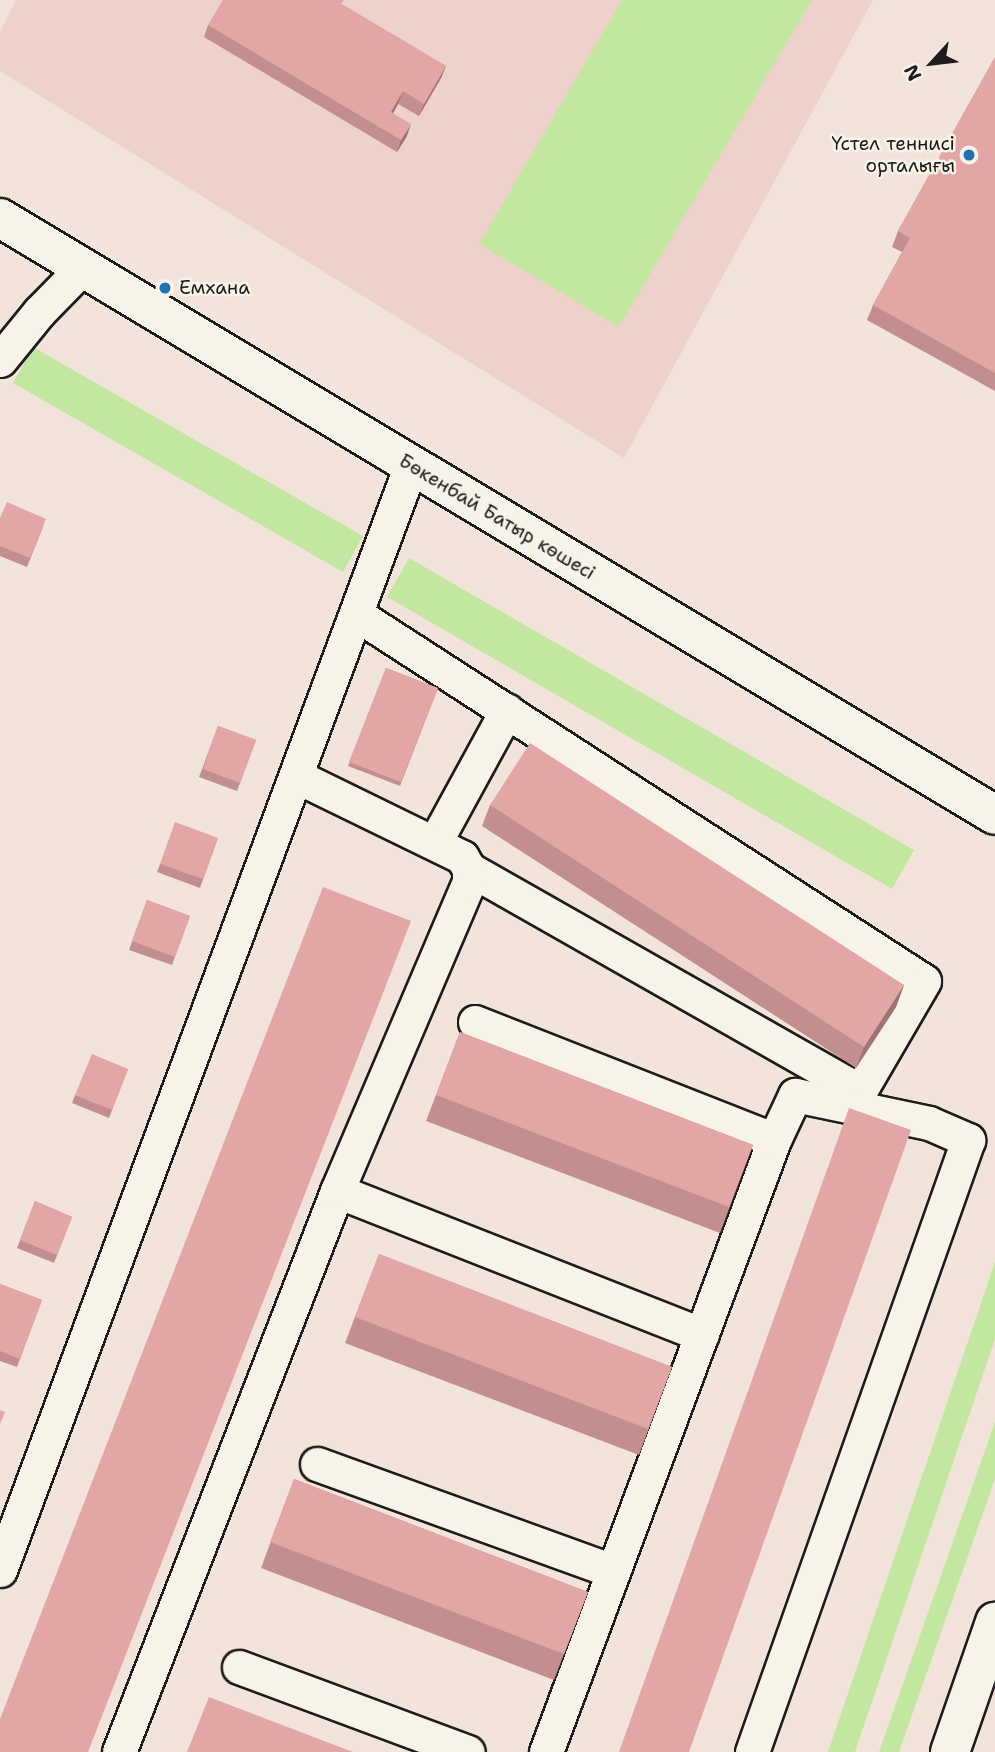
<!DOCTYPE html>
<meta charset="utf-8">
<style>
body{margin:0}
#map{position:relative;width:995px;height:1752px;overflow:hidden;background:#f3e4db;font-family:"Shantell Sans",sans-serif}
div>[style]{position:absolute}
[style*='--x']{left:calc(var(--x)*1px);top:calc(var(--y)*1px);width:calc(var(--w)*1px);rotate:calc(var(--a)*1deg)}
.built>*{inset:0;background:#eed1cb}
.green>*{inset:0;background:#c3e7a1}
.roads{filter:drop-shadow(2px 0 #1c1c1c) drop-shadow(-2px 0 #1c1c1c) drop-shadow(0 2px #1c1c1c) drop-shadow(0 -2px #1c1c1c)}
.minor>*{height:33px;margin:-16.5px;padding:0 16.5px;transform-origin:16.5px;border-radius:16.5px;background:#f7f3e8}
.major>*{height:38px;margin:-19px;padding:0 19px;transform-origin:19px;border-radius:19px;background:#f7f3e8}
.wall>*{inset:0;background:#c28f8e}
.shaded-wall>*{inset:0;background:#9e7474}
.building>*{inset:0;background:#e1a6a5}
.dots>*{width:19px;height:19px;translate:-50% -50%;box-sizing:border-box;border:4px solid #f7f3e8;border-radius:50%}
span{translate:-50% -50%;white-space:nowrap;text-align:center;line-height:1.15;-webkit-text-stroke:5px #f7f3e8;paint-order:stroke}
.poi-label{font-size:19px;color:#1c1c1c}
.right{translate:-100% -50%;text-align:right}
.left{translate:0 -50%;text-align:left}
.street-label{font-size:19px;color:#1c1c1c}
.north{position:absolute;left:897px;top:28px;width:70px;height:70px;-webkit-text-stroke:5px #f7f3e8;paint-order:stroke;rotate:243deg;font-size:19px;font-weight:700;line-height:28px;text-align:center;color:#1c1c1c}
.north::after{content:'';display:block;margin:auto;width:24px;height:32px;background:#1c1c1c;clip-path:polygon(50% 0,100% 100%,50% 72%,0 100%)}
</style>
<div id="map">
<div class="built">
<div style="clip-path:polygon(16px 0,873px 0,624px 458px,0 71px,0 32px)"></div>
</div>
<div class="green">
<div style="clip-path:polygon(622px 0,812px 0,619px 327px,479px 244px)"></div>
<div style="clip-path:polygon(33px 347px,363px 536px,343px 572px,13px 383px)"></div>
<div style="clip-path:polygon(409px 558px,914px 850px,892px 889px,387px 597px)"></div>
<div style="clip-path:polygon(995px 1262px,995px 1339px,855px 1752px,828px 1752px)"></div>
<div style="clip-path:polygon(995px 1422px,995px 1479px,899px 1752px,879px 1752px)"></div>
</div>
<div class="roads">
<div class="minor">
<div style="--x:0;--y:360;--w:62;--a:-50.9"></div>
<div style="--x:39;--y:312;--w:63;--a:-45.6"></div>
<div style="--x:356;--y:614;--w:676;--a:32.87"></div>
<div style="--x:924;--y:981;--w:127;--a:120.2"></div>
<div style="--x:860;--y:1091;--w:450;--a:-150.4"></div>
<div style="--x:435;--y:842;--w:150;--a:-61.4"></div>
<div style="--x:475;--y:1022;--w:321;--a:21.5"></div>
<div style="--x:337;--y:1191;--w:392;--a:21.5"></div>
<div style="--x:317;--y:1464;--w:315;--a:19.9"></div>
<div style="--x:0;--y:1570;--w:1179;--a:-69.6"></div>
<div style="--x:239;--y:1667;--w:244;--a:20.4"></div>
<div style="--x:119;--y:1752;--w:602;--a:-68.76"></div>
<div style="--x:337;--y:1191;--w:336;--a:-66.9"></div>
<div style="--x:469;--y:882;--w:13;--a:-90"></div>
<div style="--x:469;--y:869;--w:14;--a:-120"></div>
<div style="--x:462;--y:857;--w:185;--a:-154"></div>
<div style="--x:546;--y:1752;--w:653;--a:-69.57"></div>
<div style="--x:774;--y:1140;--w:50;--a:-65"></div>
<div style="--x:795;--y:1095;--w:137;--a:11.8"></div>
<div style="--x:929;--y:1123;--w:43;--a:23.6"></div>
<div style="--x:968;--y:1140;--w:649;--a:109.44"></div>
</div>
<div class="major">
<div style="--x:0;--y:218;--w:1160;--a:30.96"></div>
<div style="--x:950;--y:1752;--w:138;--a:-70.9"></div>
</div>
</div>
<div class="wall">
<div style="clip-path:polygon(343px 5px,446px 66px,441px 78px,419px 116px,398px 104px,393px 113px,407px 136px,397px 152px,204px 37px,208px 25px)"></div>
<div style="clip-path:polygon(995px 57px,995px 391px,867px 320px,873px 305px,902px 252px,892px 247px,898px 231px)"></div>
<div style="clip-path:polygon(0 518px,43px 527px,27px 567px,0 556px)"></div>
<div style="clip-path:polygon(386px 668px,438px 688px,400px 786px,348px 766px)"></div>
<div style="clip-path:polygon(218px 726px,256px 740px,237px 791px,199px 777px)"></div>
<div style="clip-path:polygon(490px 805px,904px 985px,896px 1007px,856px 1068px,482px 826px)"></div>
<div style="clip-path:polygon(218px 838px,200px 888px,157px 872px,160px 864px)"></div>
<div style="clip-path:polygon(147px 900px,190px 916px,172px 965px,129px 950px)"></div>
<div style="clip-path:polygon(460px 1032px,753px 1145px,720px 1233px,426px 1121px)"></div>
<div style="clip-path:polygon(128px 1069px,109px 1118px,72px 1103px,75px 1095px)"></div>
<div style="clip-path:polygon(35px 1201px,72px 1217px,54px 1263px,17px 1248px)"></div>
<div style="clip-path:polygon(379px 1254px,672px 1367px,639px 1455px,345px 1343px)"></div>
<div style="clip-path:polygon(0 1284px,42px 1300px,17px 1367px,0 1361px)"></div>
<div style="clip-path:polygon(294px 1479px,588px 1592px,554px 1680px,261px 1568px)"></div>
</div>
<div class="shaded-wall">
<div style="clip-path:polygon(446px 66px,441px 78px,419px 116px,424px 104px)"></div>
<div style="clip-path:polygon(403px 91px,398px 104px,387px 124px,391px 112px)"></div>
<div style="clip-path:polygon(411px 124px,407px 136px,397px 152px,401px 140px)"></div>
<div style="clip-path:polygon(904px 985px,896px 1007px,856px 1068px,864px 1047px)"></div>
</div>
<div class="building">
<div style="clip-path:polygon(223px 0,344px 0,341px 4px,446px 66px,424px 104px,403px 91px,391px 112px,411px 124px,401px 140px,208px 25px)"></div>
<div style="clip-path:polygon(995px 57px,995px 373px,873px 305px,910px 238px,898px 231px)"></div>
<div style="clip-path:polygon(7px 502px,46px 519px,30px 558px,0 546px,0 518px)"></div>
<div style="clip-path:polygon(386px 668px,438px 688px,401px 782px,349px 762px)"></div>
<div style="clip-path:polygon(218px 726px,256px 740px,240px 783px,203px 769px)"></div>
<div style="clip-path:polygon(530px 743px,904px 985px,864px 1047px,490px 805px)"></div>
<div style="clip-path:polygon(175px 822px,218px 838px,203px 879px,160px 864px)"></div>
<div style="clip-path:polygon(323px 887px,411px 921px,88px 1752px,0 1752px,0 1719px)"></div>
<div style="clip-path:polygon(147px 900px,190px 916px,175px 957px,132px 941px)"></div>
<div style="clip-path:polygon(460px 1032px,753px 1145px,729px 1207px,436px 1095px)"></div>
<div style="clip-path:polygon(92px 1054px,128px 1069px,112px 1110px,75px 1095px)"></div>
<div style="clip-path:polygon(849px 1108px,911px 1130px,689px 1752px,619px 1752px)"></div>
<div style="clip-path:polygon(35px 1201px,72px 1217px,57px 1255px,20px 1240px)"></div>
<div style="clip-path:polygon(379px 1254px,672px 1367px,648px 1429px,355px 1317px)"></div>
<div style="clip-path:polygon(0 1284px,42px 1300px,20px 1359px,0 1351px)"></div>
<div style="clip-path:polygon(0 1410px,5px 1412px,0 1424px)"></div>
<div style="clip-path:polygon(294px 1479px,588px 1592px,564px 1654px,270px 1542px)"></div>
<div style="clip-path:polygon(209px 1697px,353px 1752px,187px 1752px)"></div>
</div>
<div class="dots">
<div style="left:969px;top:155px;background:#1f6fb2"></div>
<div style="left:165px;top:288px;background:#1f6fb2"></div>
</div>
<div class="poi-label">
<span class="right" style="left:955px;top:155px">Үстел теннисі<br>орталығы</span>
<span class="left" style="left:179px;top:288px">Емхана</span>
</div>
<div class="street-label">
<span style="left:497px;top:517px;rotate:31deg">Бөкенбай Батыр көшесі</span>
</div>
<div class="north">N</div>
</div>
